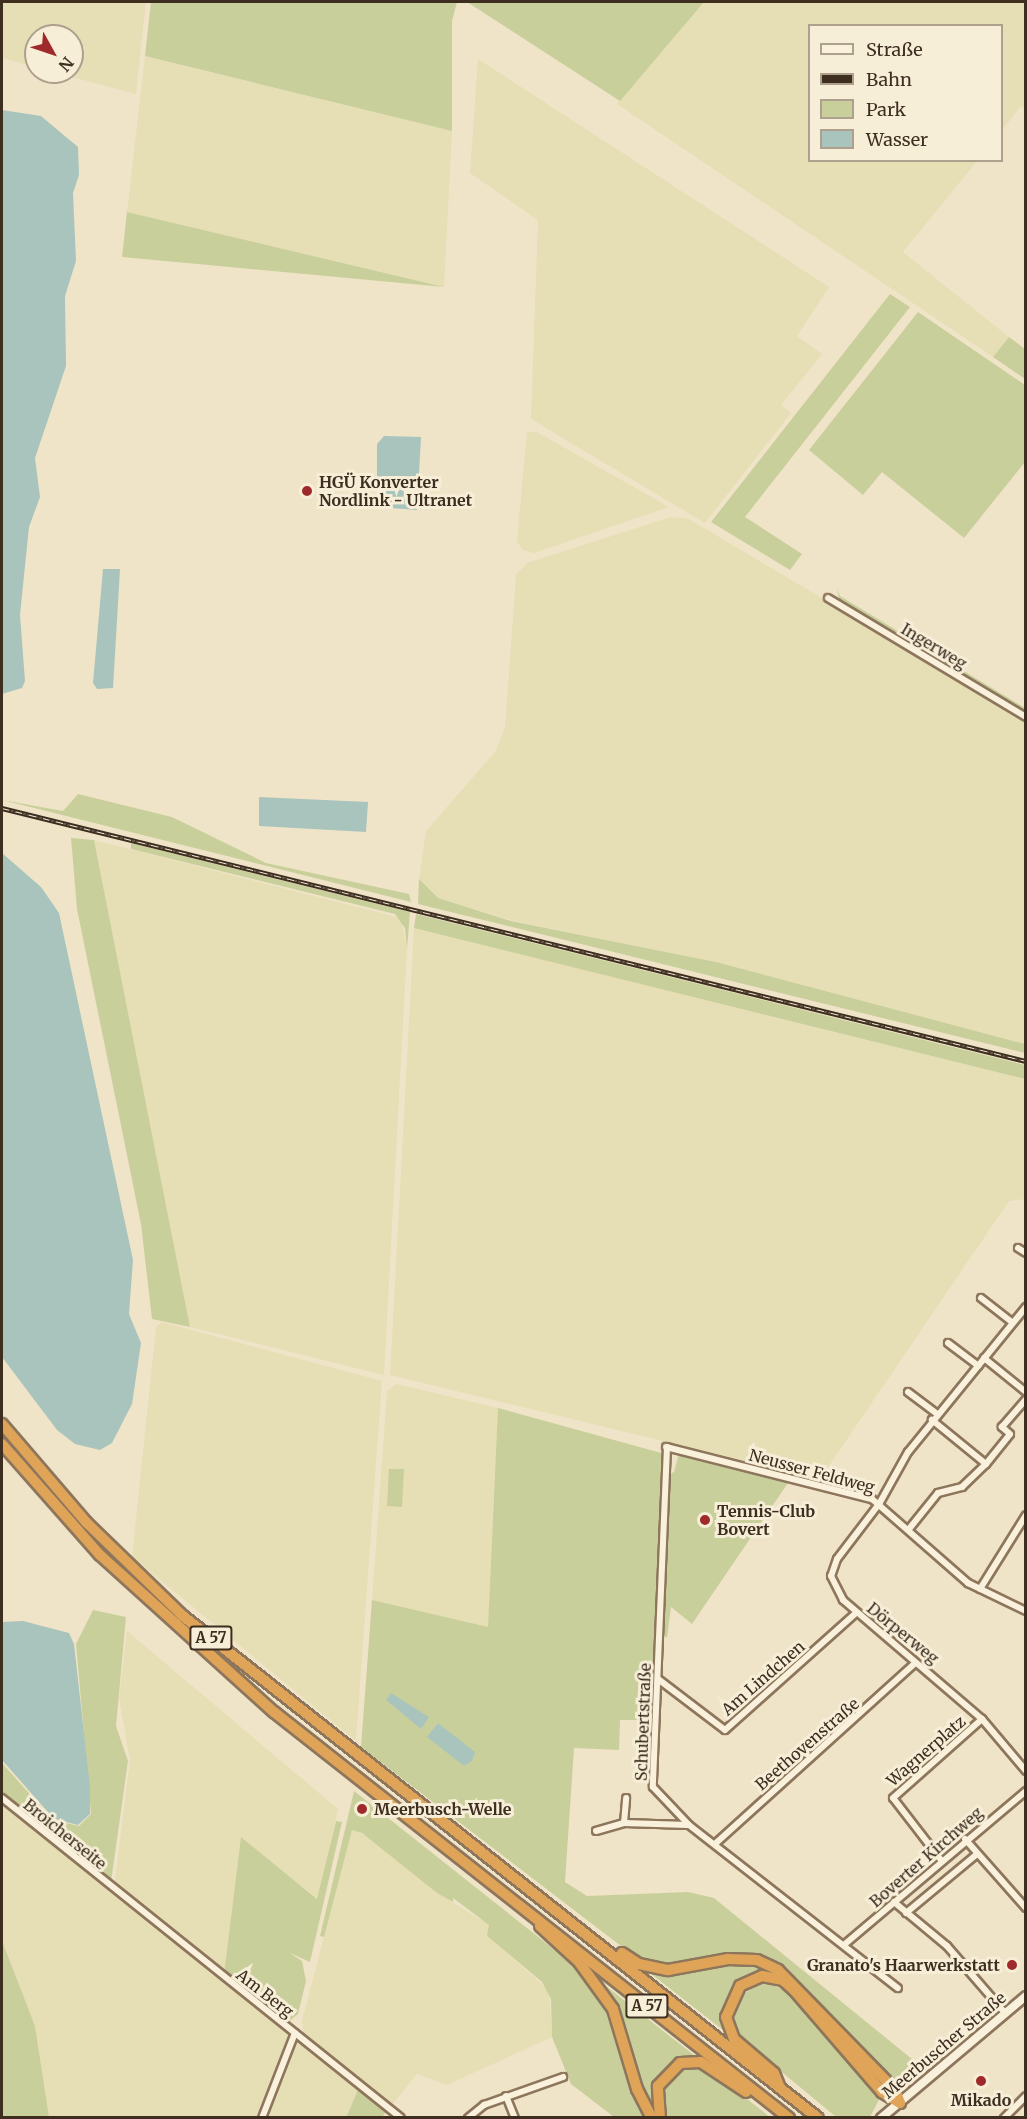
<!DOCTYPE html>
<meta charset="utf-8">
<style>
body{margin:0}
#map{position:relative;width:1027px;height:2119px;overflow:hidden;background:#f0e4c8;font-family:Merriweather,serif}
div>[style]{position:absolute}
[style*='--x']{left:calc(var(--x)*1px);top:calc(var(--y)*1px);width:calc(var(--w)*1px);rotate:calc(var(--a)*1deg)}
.farmland>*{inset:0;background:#e6deb5}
.green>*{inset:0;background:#c9cf9b}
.water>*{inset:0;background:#a9c4bc}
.roads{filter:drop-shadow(2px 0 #8d765c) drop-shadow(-2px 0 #8d765c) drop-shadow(0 2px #8d765c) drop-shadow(0 -2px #8d765c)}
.minor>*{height:6px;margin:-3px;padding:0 3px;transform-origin:3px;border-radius:3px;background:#faf1dc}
.secondary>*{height:8px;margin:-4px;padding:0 4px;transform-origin:4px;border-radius:4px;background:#faf1dc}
.motorway>*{height:10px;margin:-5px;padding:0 5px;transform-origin:5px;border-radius:5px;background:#e0a458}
.rail>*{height:4.5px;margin-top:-2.25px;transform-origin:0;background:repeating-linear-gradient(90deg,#f7eed8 0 7px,#3d2e20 0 14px);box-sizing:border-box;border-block:2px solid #3d2e20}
.dots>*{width:16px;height:16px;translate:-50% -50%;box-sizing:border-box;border:3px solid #f7eed8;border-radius:50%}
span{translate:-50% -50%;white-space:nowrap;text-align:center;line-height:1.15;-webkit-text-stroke:6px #f7eed8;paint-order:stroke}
.shield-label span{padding:2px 4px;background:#f7eed8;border:2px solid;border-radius:4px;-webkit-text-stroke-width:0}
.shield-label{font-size:15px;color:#3d2e20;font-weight:700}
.poi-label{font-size:16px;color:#3d2e20;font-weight:700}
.left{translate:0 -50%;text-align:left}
.right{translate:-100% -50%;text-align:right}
.street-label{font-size:16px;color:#3d2e20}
.frame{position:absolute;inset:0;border:3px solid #3d2e20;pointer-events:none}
.legend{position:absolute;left:808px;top:24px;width:195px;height:138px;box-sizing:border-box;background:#f7eed8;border:2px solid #ada18e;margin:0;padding:8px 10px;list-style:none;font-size:18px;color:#3d2e20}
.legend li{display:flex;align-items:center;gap:12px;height:30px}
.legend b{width:30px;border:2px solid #ada18e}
.north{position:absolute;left:24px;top:24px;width:60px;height:60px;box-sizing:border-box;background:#f7eed8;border:2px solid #ada18e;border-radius:50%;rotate:130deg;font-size:16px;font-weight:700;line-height:24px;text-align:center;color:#3d2e20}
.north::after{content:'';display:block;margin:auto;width:21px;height:27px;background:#9e2a2b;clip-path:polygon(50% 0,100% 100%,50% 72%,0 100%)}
</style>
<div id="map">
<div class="farmland">
<div style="clip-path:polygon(2px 2px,146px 2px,136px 94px,53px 72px,72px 72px,72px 36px,36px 36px,36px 67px,2px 58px)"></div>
<div style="clip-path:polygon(704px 2px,1025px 2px,1025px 109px,1021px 106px,1002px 130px,1002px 26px,810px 26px,810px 160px,977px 161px,903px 252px,1009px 337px,993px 357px,617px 104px)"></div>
<div style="clip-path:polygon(145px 56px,452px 131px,444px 287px,127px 212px)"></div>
<div style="clip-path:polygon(478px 59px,829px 287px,797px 336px,822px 354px,781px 405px,791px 413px,705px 523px,531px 419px,538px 220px,470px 173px)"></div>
<div style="clip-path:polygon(527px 432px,537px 432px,669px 507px,534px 553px,523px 550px,517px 541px)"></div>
<div style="clip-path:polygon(671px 517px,689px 519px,1025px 719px,1025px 1044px,716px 962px,510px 920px,438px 898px,425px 889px,419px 879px,426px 831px,495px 752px,505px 728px,516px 575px,527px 563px)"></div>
<div style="clip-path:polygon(94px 840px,401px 918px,407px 949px,384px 1375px,190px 1327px)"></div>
<div style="clip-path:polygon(414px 928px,1025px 1079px,1025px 1199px,1009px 1201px,820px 1479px,390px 1375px)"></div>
<div style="clip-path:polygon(162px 1322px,382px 1381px,356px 1741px,132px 1557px,156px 1327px)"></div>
<div style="clip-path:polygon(397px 1384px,498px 1408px,488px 1628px,372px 1600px,387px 1391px)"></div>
<div style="clip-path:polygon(127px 1631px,338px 1809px,318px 1899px,241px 1837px,224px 1974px,114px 1887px,130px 1760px,119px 1698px)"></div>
<div style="clip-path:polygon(2px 1802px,291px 2034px,260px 2117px,49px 2117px,35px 2026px,2px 1946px)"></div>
<div style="clip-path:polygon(352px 1829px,376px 1841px,437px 1893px,490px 1925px,487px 1936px,549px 1990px,552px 2037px,447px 2085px,417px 2074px,392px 2105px,304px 2035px,302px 2021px)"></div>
<div style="clip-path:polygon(298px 2042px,359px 2087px,346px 2117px,264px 2118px)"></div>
</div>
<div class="green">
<div style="clip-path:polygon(151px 2px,457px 2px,452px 21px,452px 131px,145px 56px)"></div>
<div style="clip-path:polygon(467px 2px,704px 2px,620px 101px)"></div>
<div style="clip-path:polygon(127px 212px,444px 287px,122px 257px)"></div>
<div style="clip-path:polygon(890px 294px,910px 307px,745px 517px,802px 554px,790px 570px,711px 522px)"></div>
<div style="clip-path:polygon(918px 312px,1025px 385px,1025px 462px,964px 538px,882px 472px,863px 495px,809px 450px)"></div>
<div style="clip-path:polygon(1009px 337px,1025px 349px,1025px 379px,993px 357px)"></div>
<div style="clip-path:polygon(837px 588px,840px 596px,1025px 708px,1025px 715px,840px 604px)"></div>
<div style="clip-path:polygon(78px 794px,172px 817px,266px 863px,409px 894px,411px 902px,2px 800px,63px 811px)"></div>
<div style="clip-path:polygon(71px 838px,94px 840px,190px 1327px,152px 1319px,141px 1224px,77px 909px)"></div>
<div style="clip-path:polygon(131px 843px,410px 912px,407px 949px,405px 928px,395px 914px,131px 849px)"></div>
<div style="clip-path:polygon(419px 879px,438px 898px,511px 921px,716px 962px,1025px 1044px,1025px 1053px,418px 904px)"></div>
<div style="clip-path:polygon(416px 914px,1025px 1065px,1025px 1079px,414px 928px)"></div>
<div style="clip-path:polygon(498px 1408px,665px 1454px,654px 1720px,620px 1720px,619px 1750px,574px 1748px,565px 1882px,587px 1896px,688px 1892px,714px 1898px,923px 2068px,897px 2086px,785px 1966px,753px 1953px,667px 1965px,634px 1956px,361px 1747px,372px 1600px,488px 1627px)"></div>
<div style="clip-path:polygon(679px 1453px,790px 1480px,692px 1624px,671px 1607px,667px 1638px,661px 1633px,669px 1474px,674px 1472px)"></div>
<div style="clip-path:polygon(389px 1469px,404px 1469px,402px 1507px,387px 1506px)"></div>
<div style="clip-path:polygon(93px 1610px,126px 1617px,116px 1726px,128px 1761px,111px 1882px,2px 1794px,2px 1763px,53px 1820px,79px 1826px,91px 1814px,76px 1644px)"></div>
<div style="clip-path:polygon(354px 1791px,575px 1966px,608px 2010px,647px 2117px,614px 2117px,571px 2084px,552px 2037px,551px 1999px,542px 1982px,487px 1936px,489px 1925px,453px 1898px,453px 1902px,437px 1893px,362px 1833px,352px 1830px,324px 1937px,320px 1936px)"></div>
<div style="clip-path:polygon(336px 1821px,342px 1822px,310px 1962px,290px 1953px,302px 1961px,306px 1981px,298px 2014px,287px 2023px,224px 1974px,241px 1837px,317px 1899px)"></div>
<div style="clip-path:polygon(2px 1941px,35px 2026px,49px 2117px,2px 2117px)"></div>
<div style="clip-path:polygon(745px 1961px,776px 1971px,738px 1984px,730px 1993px,724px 2010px,728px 2034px,645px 1969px)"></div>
<div style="clip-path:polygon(597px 1979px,699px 2059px,673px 2064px,662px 2072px,652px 2093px,655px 2114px)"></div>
<div style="clip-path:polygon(764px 1981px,790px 1993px,880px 2098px,870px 2117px,835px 2116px,738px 2036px,732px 2018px,737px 1998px)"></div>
<div style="clip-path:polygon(699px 2067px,733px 2088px,770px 2117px,667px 2117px,663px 2084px,676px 2071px)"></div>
<div style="clip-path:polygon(359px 2087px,388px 2110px,382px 2117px,346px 2118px)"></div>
</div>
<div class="water">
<div style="clip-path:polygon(2px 110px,41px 116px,78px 147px,79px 175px,73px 193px,76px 261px,65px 296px,66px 366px,35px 458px,40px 497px,29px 527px,20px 615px,25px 681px,22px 688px,2px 694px)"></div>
<div style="clip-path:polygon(384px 436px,421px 437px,417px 510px,377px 507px,377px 444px)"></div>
<div style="clip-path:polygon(103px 569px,120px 569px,113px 688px,97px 689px,93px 683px)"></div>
<div style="clip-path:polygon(259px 797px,368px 802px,366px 832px,259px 826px)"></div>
<div style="clip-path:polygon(2px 853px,41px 887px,59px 913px,133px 1260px,129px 1314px,141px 1343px,132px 1404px,112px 1443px,100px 1450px,75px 1444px,57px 1430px,2px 1357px)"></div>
<div style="clip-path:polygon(23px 1621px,69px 1633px,74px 1644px,90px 1787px,90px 1814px,78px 1825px,54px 1819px,2px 1760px,2px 1622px)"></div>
<div style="clip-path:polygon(391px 1693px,429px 1717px,421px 1729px,386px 1700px)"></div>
<div style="clip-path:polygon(438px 1723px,475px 1752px,472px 1761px,464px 1766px,427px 1737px)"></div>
</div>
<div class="roads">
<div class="minor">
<div style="--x:828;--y:598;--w:231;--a:31"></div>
<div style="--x:1018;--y:1248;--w:9;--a:32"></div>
<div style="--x:981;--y:1298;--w:39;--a:38"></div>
<div style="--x:1026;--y:1307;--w:187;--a:129.1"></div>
<div style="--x:908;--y:1452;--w:60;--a:119.1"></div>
<div style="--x:879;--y:1504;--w:69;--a:127.4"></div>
<div style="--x:837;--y:1559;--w:18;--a:109"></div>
<div style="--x:831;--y:1576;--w:27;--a:63"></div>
<div style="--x:843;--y:1600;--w:183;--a:40.6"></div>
<div style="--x:982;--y:1719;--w:68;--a:49.8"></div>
<div style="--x:948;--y:1343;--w:38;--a:37"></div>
<div style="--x:984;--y:1358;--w:54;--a:39"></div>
<div style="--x:908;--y:1392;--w:36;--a:37"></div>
<div style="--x:666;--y:1447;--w:212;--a:14.2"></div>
<div style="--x:872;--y:1499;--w:128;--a:41.2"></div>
<div style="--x:968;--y:1583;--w:64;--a:25.8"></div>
<div style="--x:667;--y:1447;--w:340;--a:92.4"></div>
<div style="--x:653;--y:1787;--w:52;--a:46.5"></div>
<div style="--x:689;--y:1825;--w:265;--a:38"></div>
<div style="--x:986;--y:1464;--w:38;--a:-51"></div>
<div style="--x:1010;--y:1434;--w:11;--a:-139"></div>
<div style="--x:1002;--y:1427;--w:37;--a:-49"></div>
<div style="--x:909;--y:1529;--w:46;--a:-51.1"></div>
<div style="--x:938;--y:1493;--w:25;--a:-14"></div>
<div style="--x:962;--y:1487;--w:33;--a:-44"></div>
<div style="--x:986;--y:1464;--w:70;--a:-140.8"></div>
<div style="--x:980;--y:1589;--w:87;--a:-58.1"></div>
<div style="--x:658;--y:1679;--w:84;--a:37.3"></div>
<div style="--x:725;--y:1730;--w:176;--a:-41.8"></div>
<div style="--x:2;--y:1798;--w:511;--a:38.73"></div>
<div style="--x:624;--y:1823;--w:25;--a:-85"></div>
<div style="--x:596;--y:1831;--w:29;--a:-16"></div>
<div style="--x:624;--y:1823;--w:64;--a:1.8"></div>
<div style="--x:965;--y:1839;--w:92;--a:48.5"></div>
<div style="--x:716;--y:1843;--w:267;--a:-42.1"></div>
<div style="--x:941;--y:1860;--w:78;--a:-127.7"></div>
<div style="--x:893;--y:1798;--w:119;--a:-41.6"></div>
<div style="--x:894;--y:1902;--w:69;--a:39.7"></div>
<div style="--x:947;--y:1946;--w:89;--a:49.1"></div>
<div style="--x:906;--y:1913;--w:92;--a:-39.7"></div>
<div style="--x:845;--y:1944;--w:237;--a:-40.2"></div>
<div style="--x:506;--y:2096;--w:24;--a:68"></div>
<div style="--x:262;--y:2118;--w:91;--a:-68.8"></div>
<div style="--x:468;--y:2118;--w:21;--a:-39"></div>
<div style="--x:484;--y:2105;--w:84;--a:-19.5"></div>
<div style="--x:1004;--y:2118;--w:31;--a:-45"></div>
</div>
<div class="secondary">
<div style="--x:881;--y:2118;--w:189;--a:-40.1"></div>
</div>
<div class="motorway">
<div style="--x:2;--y:1424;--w:130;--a:49.4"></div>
<div style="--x:87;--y:1523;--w:134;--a:44.1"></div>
<div style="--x:183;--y:1616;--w:809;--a:38.33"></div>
<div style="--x:2;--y:1444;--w:148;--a:48.6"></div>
<div style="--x:100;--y:1555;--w:234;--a:42.1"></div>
<div style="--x:274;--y:1712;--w:656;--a:38.25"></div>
<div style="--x:540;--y:1926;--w:53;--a:42.7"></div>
<div style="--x:579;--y:1962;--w:58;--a:54.1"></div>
<div style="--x:613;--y:2009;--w:84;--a:73.3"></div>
<div style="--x:637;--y:2089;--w:33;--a:63"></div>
<div style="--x:622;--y:1953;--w:20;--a:33"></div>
<div style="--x:639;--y:1964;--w:30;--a:12"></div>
<div style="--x:668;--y:1970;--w:61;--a:-10.4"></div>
<div style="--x:728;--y:1959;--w:29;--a:2"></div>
<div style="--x:757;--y:1960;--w:23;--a:25"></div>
<div style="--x:778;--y:1970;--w:168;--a:45.7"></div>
<div style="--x:895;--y:2090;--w:14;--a:69"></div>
<div style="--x:900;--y:2103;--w:21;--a:-149"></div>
<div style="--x:882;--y:2092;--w:135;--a:-130.8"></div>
<div style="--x:794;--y:1990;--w:15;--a:-138"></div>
<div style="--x:783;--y:1980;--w:21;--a:-169"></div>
<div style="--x:762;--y:1976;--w:24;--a:156"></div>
<div style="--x:740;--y:1986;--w:34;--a:114"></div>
<div style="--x:726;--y:2017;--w:23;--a:70"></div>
<div style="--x:734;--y:2039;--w:52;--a:40.4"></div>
<div style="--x:774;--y:2073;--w:16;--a:68"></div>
<div style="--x:660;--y:2118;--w:32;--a:-94"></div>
<div style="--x:658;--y:2086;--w:32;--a:-46"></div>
<div style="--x:680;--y:2063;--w:21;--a:-3"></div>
<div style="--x:701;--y:2062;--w:54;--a:33.7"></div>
</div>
</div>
<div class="rail">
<div style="--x:2;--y:808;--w:1055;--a:13.88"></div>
</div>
<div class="dots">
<div style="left:307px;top:491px;background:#9e2a2b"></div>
<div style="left:705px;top:1520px;background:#9e2a2b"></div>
<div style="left:362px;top:1809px;background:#9e2a2b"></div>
<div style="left:1012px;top:1965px;background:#9e2a2b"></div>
<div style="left:981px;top:2081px;background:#9e2a2b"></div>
</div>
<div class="shield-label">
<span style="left:211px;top:1638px">A 57</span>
<span style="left:647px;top:2006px">A 57</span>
</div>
<div class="poi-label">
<span class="left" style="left:319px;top:491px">HGÜ Konverter<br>Nordlink - Ultranet</span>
<span class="left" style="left:717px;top:1520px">Tennis-Club<br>Bovert</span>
<span class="left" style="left:374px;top:1809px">Meerbusch-Welle</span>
<span class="right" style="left:1000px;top:1965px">Granato's Haarwerkstatt</span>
<span style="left:981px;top:2100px">Mikado</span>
</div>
<div class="street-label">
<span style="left:934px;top:646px;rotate:31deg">Ingerweg</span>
<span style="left:812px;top:1471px;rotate:15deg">Neusser Feldweg</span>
<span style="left:903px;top:1633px;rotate:39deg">Dörperweg</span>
<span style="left:763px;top:1678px;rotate:-41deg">Am Lindchen</span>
<span style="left:643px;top:1722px;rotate:-88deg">Schubertstraße</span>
<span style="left:807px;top:1744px;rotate:-41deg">Beethovenstraße</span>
<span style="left:926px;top:1751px;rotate:-41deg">Wagnerplatz</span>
<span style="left:65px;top:1834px;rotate:39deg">Broicherseite</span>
<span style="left:926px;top:1857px;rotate:-41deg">Boverter Kirchweg</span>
<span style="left:265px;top:1993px;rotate:38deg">Am Berg</span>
<span style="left:944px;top:2045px;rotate:-40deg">Meerbuscher Straße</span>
</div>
<div class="frame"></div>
<ul class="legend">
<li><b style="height:8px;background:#faf1dc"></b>Straße</li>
<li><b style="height:8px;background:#3d2e20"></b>Bahn</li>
<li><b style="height:16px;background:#c9cf9b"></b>Park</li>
<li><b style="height:16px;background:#a9c4bc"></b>Wasser</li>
</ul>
<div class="north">N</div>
</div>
